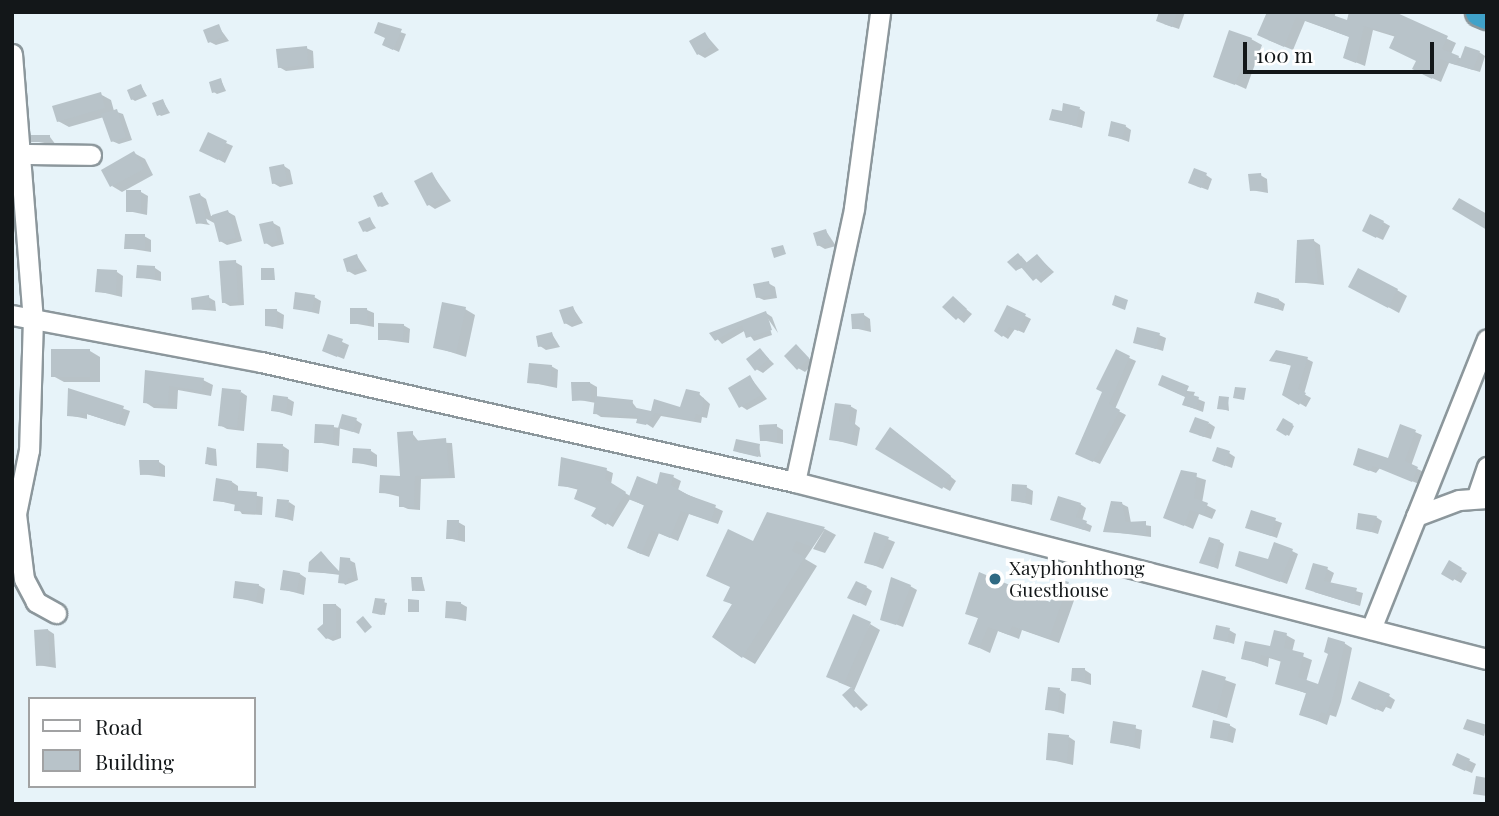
<!DOCTYPE html>
<style>
body{margin:0}
#map{position:relative;width:1499px;height:816px;overflow:hidden;background:#e7f3f9;font-family:"Playfair Display",serif}
div>[style]{position:absolute}
[style*='--x']{left:calc(var(--x)*1px);top:calc(var(--y)*1px);width:calc(var(--w)*1px);rotate:calc(var(--a)*1deg)}
.shadow>*{inset:0;background:#0003}
.building>*{inset:0;background:#b8c3c9}
.roads{filter:drop-shadow(2px 0 #8c979c) drop-shadow(-2px 0 #8c979c) drop-shadow(0 2px #8c979c) drop-shadow(0 -2px #8c979c)}
.minor>*{height:19px;margin:-9.5px;padding:0 9.5px;transform-origin:9.5px;border-radius:9.5px;background:#fff}
.highway>*{height:28px;margin:-14px;padding:0 14px;transform-origin:14px;border-radius:14px;background:#40a2c9}
.dots>*{width:19px;height:19px;translate:-50% -50%;box-sizing:border-box;border:4px solid #fff;border-radius:50%}
span{translate:-50% -50%;white-space:nowrap;text-align:center;line-height:1.15;-webkit-text-stroke:7px #fff;paint-order:stroke}
.poi-label{font-size:19px;color:#131719}
.left{translate:0 -50%;text-align:left}
.frame{position:absolute;inset:0;border:14px solid #131719;pointer-events:none}
.legend{position:absolute;left:28px;top:697px;width:228px;height:91px;box-sizing:border-box;background:#fff;border:2px solid #a1a2a3;margin:0;padding:9px 12px;list-style:none;font-size:21px;color:#131719}
.legend li{display:flex;align-items:center;gap:14px;height:35px}
.legend b{width:35px;border:2px solid #a1a2a3}
.scale{position:absolute;left:1243px;top:42px;width:191px;height:32px;box-sizing:border-box;border:4px solid #131719;border-top:0;padding-left:9px;font-size:21px;line-height:24px;white-space:nowrap;color:#131719;-webkit-text-stroke:5px #fff;paint-order:stroke}
</style>
<div id="map">
<div class="shadow">
<div style="clip-path:polygon(1161px 12px,1185px 12px,1179px 29px,1164px 24px)"></div>
<div style="clip-path:polygon(1269px 12px,1336px 12px,1334px 18px,1348px 22px,1390px 12px,1456px 43px,1451px 54px,1462px 59px,1479px 52px,1485px 56px,1480px 72px,1449px 63px,1441px 82px,1423px 74px,1418px 61px,1396px 37px,1373px 30px,1365px 66px,1345px 58px,1350px 37px,1305px 21px,1293px 50px,1268px 40px)"></div>
<div style="clip-path:polygon(379px 25px,406px 34px,399px 52px,390px 48px)"></div>
<div style="clip-path:polygon(218px 26px,229px 41px,216px 45px,210px 42px)"></div>
<div style="clip-path:polygon(705px 34px,719px 50px,705px 58px,698px 54px)"></div>
<div style="clip-path:polygon(1251px 39px,1262px 45px,1246px 89px,1224px 79px)"></div>
<div style="clip-path:polygon(306px 48px,313px 51px,314px 68px,286px 71px,279px 67px)"></div>
<div style="clip-path:polygon(221px 80px,226px 91px,217px 94px,214px 92px)"></div>
<div style="clip-path:polygon(141px 86px,147px 96px,135px 101px,132px 99px)"></div>
<div style="clip-path:polygon(100px 94px,111px 100px,114px 111px,123px 114px,132px 140px,119px 144px,112px 141px,104px 117px,69px 127px,58px 121px)"></div>
<div style="clip-path:polygon(163px 101px,170px 113px,161px 116px,159px 114px)"></div>
<div style="clip-path:polygon(1080px 109px,1085px 112px,1082px 128px,1051px 119px)"></div>
<div style="clip-path:polygon(1125px 126px,1131px 130px,1129px 142px,1110px 135px)"></div>
<div style="clip-path:polygon(50px 137px,56px 145px,33px 141px)"></div>
<div style="clip-path:polygon(226px 143px,233px 146px,225px 163px,208px 154px)"></div>
<div style="clip-path:polygon(134px 153px,145px 159px,153px 175px,122px 192px,112px 186px)"></div>
<div style="clip-path:polygon(284px 166px,290px 170px,293px 184px,280px 187px,273px 183px)"></div>
<div style="clip-path:polygon(432px 174px,451px 201px,435px 209px,429px 205px)"></div>
<div style="clip-path:polygon(1206px 175px,1212px 179px,1208px 190px,1197px 186px)"></div>
<div style="clip-path:polygon(1260px 175px,1267px 179px,1268px 193px,1251px 190px)"></div>
<div style="clip-path:polygon(141px 192px,148px 196px,147px 215px,128px 211px)"></div>
<div style="clip-path:polygon(382px 194px,389px 204px,382px 207px,379px 206px)"></div>
<div style="clip-path:polygon(200px 195px,206px 199px,211px 216px,228px 212px,235px 216px,242px 241px,227px 245px,220px 241px,216px 224px,201px 216px,210px 225px,197px 223px)"></div>
<div style="clip-path:polygon(370px 219px,376px 228px,367px 232px,364px 231px)"></div>
<div style="clip-path:polygon(1383px 222px,1390px 226px,1383px 240px,1370px 234px)"></div>
<div style="clip-path:polygon(273px 223px,280px 227px,284px 244px,272px 247px,266px 243px)"></div>
<div style="clip-path:polygon(826px 231px,836px 246px,825px 249px,818px 245px)"></div>
<div style="clip-path:polygon(144px 236px,151px 240px,151px 252px,126px 248px)"></div>
<div style="clip-path:polygon(1314px 241px,1320px 245px,1324px 285px,1297px 282px)"></div>
<div style="clip-path:polygon(357px 256px,367px 271px,355px 275px,348px 271px)"></div>
<div style="clip-path:polygon(1021px 256px,1028px 264px,1037px 256px,1054px 272px,1041px 283px,1024px 267px,1017px 270px)"></div>
<div style="clip-path:polygon(235px 262px,242px 266px,244px 305px,230px 306px,223px 302px)"></div>
<div style="clip-path:polygon(155px 268px,161px 272px,161px 281px,138px 277px)"></div>
<div style="clip-path:polygon(117px 272px,123px 276px,122px 297px,97px 291px)"></div>
<div style="clip-path:polygon(768px 283px,775px 287px,777px 298px,764px 300px,757px 297px)"></div>
<div style="clip-path:polygon(1350px 286px,1397px 290px,1407px 296px,1399px 313px)"></div>
<div style="clip-path:polygon(208px 297px,215px 301px,216px 311px,194px 309px)"></div>
<div style="clip-path:polygon(314px 297px,321px 301px,319px 314px,295px 308px)"></div>
<div style="clip-path:polygon(953px 298px,972px 314px,964px 323px,945px 307px)"></div>
<div style="clip-path:polygon(1279px 300px,1285px 304px,1283px 311px,1256px 302px)"></div>
<div style="clip-path:polygon(1008px 307px,1031px 319px,1024px 333px,1015px 329px,1008px 339px,996px 331px)"></div>
<div style="clip-path:polygon(573px 308px,583px 323px,572px 327px,565px 323px)"></div>
<div style="clip-path:polygon(465px 309px,475px 315px,466px 357px,435px 347px)"></div>
<div style="clip-path:polygon(367px 310px,374px 313px,374px 327px,352px 323px)"></div>
<div style="clip-path:polygon(277px 311px,284px 315px,283px 329px,266px 325px)"></div>
<div style="clip-path:polygon(766px 313px,772px 317px,778px 333px,766px 316px,772px 335px,754px 341px,746px 330px,722px 344px,712px 333px)"></div>
<div style="clip-path:polygon(864px 315px,870px 319px,871px 332px,854px 328px)"></div>
<div style="clip-path:polygon(403px 325px,410px 329px,409px 343px,379px 339px)"></div>
<div style="clip-path:polygon(552px 334px,560px 347px,546px 350px,540px 346px)"></div>
<div style="clip-path:polygon(1159px 335px,1166px 338px,1163px 351px,1135px 342px)"></div>
<div style="clip-path:polygon(329px 336px,349px 345px,344px 359px,324px 351px)"></div>
<div style="clip-path:polygon(796px 346px,814px 363px,805px 372px,798px 368px)"></div>
<div style="clip-path:polygon(760px 350px,774px 364px,763px 373px,756px 369px)"></div>
<div style="clip-path:polygon(90px 351px,100px 357px,100px 382px,64px 382px,53px 376px)"></div>
<div style="clip-path:polygon(1116px 352px,1136px 361px,1115px 409px,1126px 415px,1100px 464px,1084px 457px)"></div>
<div style="clip-path:polygon(1307px 359px,1313px 362px,1304px 394px,1311px 398px,1306px 407px,1284px 394px,1292px 366px,1271px 360px)"></div>
<div style="clip-path:polygon(551px 366px,558px 370px,557px 388px,529px 382px)"></div>
<div style="clip-path:polygon(147px 372px,203px 380px,213px 385px,211px 396px,178px 390px,177px 409px,154px 408px,145px 402px)"></div>
<div style="clip-path:polygon(750px 377px,767px 399px,747px 410px,741px 406px)"></div>
<div style="clip-path:polygon(590px 383px,597px 387px,597px 398px,632px 402px,638px 410px,652px 413px,682px 409px,699px 394px,710px 404px,707px 418px,702px 417px,701px 423px,661px 416px,653px 428px,639px 419px,601px 417px,595px 413px,596px 403px,574px 399px)"></div>
<div style="clip-path:polygon(1166px 388px,1195px 392px,1193px 397px,1205px 402px,1203px 412px,1184px 405px,1186px 397px)"></div>
<div style="clip-path:polygon(69px 390px,130px 411px,125px 426px,87px 414px,87px 419px,68px 415px)"></div>
<div style="clip-path:polygon(241px 392px,247px 396px,244px 431px,227px 429px,220px 425px)"></div>
<div style="clip-path:polygon(287px 398px,294px 402px,292px 416px,273px 410px)"></div>
<div style="clip-path:polygon(1228px 399px,1229px 411px,1219px 408px)"></div>
<div style="clip-path:polygon(850px 406px,857px 410px,855px 424px,860px 428px,857px 446px,831px 439px)"></div>
<div style="clip-path:polygon(356px 420px,362px 424px,359px 434px,340px 427px)"></div>
<div style="clip-path:polygon(1283px 420px,1294px 426px,1289px 436px,1278px 429px)"></div>
<div style="clip-path:polygon(1209px 423px,1215px 427px,1211px 439px,1198px 435px)"></div>
<div style="clip-path:polygon(776px 426px,783px 430px,783px 444px,761px 440px)"></div>
<div style="clip-path:polygon(333px 427px,340px 428px,339px 446px,316px 442px)"></div>
<div style="clip-path:polygon(1415px 432px,1422px 435px,1411px 466px,1424px 472px,1419px 484px,1380px 468px,1376px 473px,1355px 465px,1389px 460px)"></div>
<div style="clip-path:polygon(412px 433px,419px 442px,452px 443px,455px 478px,421px 479px,420px 510px,408px 509px,401px 506px,401px 497px,381px 492px,402px 478px)"></div>
<div style="clip-path:polygon(897px 433px,956px 481px,950px 491px,877px 449px)"></div>
<div style="clip-path:polygon(283px 446px,289px 450px,288px 472px,258px 467px)"></div>
<div style="clip-path:polygon(759px 446px,761px 457px,738px 452px)"></div>
<div style="clip-path:polygon(216px 450px,217px 466px,209px 465px,207px 463px)"></div>
<div style="clip-path:polygon(371px 451px,377px 455px,377px 467px,354px 462px)"></div>
<div style="clip-path:polygon(1229px 453px,1235px 457px,1232px 468px,1221px 464px)"></div>
<div style="clip-path:polygon(159px 462px,165px 466px,165px 477px,141px 474px)"></div>
<div style="clip-path:polygon(606px 470px,613px 473px,611px 484px,630px 496px,673px 477px,681px 481px,678px 490px,723px 511px,718px 524px,689px 514px,678px 541px,659px 533px,649px 557px,636px 552px,645px 506px,630px 499px,613px 527px,593px 515px,598px 508px,579px 490px,560px 485px)"></div>
<div style="clip-path:polygon(1182px 472px,1206px 480px,1202px 503px,1216px 510px,1212px 519px,1199px 514px,1193px 529px,1165px 517px)"></div>
<div style="clip-path:polygon(232px 482px,238px 486px,238px 492px,263px 497px,262px 515px,242px 514px,236px 505px,215px 500px)"></div>
<div style="clip-path:polygon(1026px 487px,1033px 491px,1032px 505px,1013px 500px)"></div>
<div style="clip-path:polygon(289px 502px,295px 506px,293px 521px,277px 516px)"></div>
<div style="clip-path:polygon(1080px 504px,1086px 508px,1082px 521px,1092px 526px,1090px 532px,1052px 519px)"></div>
<div style="clip-path:polygon(1122px 504px,1128px 507px,1131px 523px,1151px 526px,1151px 537px,1105px 531px)"></div>
<div style="clip-path:polygon(1253px 512px,1282px 523px,1277px 538px,1254px 530px)"></div>
<div style="clip-path:polygon(768px 514px,825px 529px,805px 559px,817px 566px,755px 664px,743px 657px,733px 605px,725px 600px)"></div>
<div style="clip-path:polygon(1376px 517px,1382px 521px,1378px 534px,1358px 528px)"></div>
<div style="clip-path:polygon(458px 522px,465px 526px,465px 542px,448px 538px)"></div>
<div style="clip-path:polygon(825px 529px,836px 535px,825px 553px,813px 549px)"></div>
<div style="clip-path:polygon(875px 534px,895px 542px,883px 569px,866px 562px)"></div>
<div style="clip-path:polygon(1219px 541px,1224px 544px,1218px 569px,1201px 562px)"></div>
<div style="clip-path:polygon(1292px 551px,1298px 554px,1287px 584px,1237px 565px,1269px 561px)"></div>
<div style="clip-path:polygon(321px 553px,341px 573px,349px 560px,355px 563px,358px 580px,345px 585px,340px 575px,310px 571px)"></div>
<div style="clip-path:polygon(1450px 562px,1467px 573px,1461px 583px,1443px 573px)"></div>
<div style="clip-path:polygon(1327px 569px,1334px 573px,1330px 584px,1363px 593px,1360px 606px,1314px 592px)"></div>
<div style="clip-path:polygon(300px 574px,306px 578px,304px 595px,282px 589px)"></div>
<div style="clip-path:polygon(422px 579px,425px 591px,416px 591px,414px 590px)"></div>
<div style="clip-path:polygon(1059px 581px,1078px 589px,1059px 643px,1022px 630px,1019px 639px,998px 631px,990px 653px,971px 644px,980px 619px,968px 613px,1052px 604px)"></div>
<div style="clip-path:polygon(258px 585px,265px 589px,263px 604px,235px 597px)"></div>
<div style="clip-path:polygon(910px 586px,917px 590px,903px 627px,882px 619px)"></div>
<div style="clip-path:polygon(866px 587px,872px 591px,866px 606px,856px 601px)"></div>
<div style="clip-path:polygon(376px 600px,387px 603px,385px 615px,377px 614px)"></div>
<div style="clip-path:polygon(460px 603px,467px 607px,466px 621px,447px 617px)"></div>
<div style="clip-path:polygon(336px 605px,341px 609px,341px 638px,333px 641px,327px 638px)"></div>
<div style="clip-path:polygon(870px 624px,880px 630px,854px 691px,868px 705px,861px 711px,844px 695px,852px 688px,838px 682px)"></div>
<div style="clip-path:polygon(48px 630px,54px 634px,56px 668px,38px 665px)"></div>
<div style="clip-path:polygon(1229px 630px,1236px 634px,1234px 644px,1215px 638px)"></div>
<div style="clip-path:polygon(1286px 635px,1295px 640px,1292px 652px,1312px 660px,1306px 682px,1319px 686px,1344px 643px,1352px 648px,1341px 702px,1336px 717px,1330px 715px,1327px 725px,1301px 714px,1308px 694px,1277px 683px,1282px 662px,1269px 658px,1268px 667px,1243px 658px,1272px 648px)"></div>
<div style="clip-path:polygon(1085px 670px,1091px 674px,1091px 685px,1073px 680px)"></div>
<div style="clip-path:polygon(1203px 672px,1236px 684px,1227px 718px,1194px 706px)"></div>
<div style="clip-path:polygon(1060px 690px,1066px 694px,1064px 714px,1047px 709px)"></div>
<div style="clip-path:polygon(1389px 696px,1395px 700px,1391px 709px,1386px 707px,1383px 712px,1360px 702px)"></div>
<div style="clip-path:polygon(1114px 723px,1142px 730px,1140px 749px,1112px 742px)"></div>
<div style="clip-path:polygon(1229px 725px,1236px 729px,1233px 743px,1212px 737px)"></div>
<div style="clip-path:polygon(1069px 737px,1075px 741px,1073px 765px,1047px 759px)"></div>
<div style="clip-path:polygon(1458px 755px,1476px 764px,1472px 773px,1460px 768px)"></div>
</div>
<div class="building">
<div style="clip-path:polygon(1159px 12px,1177px 12px,1172px 27px,1156px 21px)"></div>
<div style="clip-path:polygon(1267px 12px,1324px 12px,1347px 20px,1349px 12px,1395px 12px,1448px 36px,1442px 49px,1459px 56px,1456px 65px,1440px 59px,1432px 79px,1412px 69px,1416px 61px,1389px 48px,1395px 35px,1364px 26px,1356px 63px,1343px 58px,1349px 37px,1296px 17px,1284px 47px,1257px 35px)"></div>
<div style="clip-path:polygon(378px 22px,402px 29px,393px 50px,382px 45px,385px 38px,374px 33px)"></div>
<div style="clip-path:polygon(219px 24px,224px 37px,208px 43px,203px 30px)"></div>
<div style="clip-path:polygon(1229px 30px,1252px 38px,1235px 85px,1213px 77px)"></div>
<div style="clip-path:polygon(705px 32px,713px 46px,697px 55px,689px 41px)"></div>
<div style="clip-path:polygon(307px 46px,308px 65px,278px 68px,276px 49px)"></div>
<div style="clip-path:polygon(1465px 46px,1480px 51px,1473px 70px,1458px 65px)"></div>
<div style="clip-path:polygon(221px 78px,224px 90px,212px 93px,209px 82px)"></div>
<div style="clip-path:polygon(141px 84px,145px 95px,131px 100px,127px 90px)"></div>
<div style="clip-path:polygon(101px 92px,105px 108px,57px 122px,52px 106px)"></div>
<div style="clip-path:polygon(163px 99px,168px 112px,157px 116px,152px 103px)"></div>
<div style="clip-path:polygon(1063px 103px,1080px 107px,1076px 126px,1049px 120px,1052px 109px,1062px 111px)"></div>
<div style="clip-path:polygon(117px 109px,126px 137px,111px 142px,101px 114px)"></div>
<div style="clip-path:polygon(1111px 121px,1126px 125px,1122px 139px,1108px 136px)"></div>
<div style="clip-path:polygon(208px 132px,227px 141px,218px 160px,199px 151px)"></div>
<div style="clip-path:polygon(31px 135px,50px 135px,50px 142px,31px 142px)"></div>
<div style="clip-path:polygon(134px 151px,144px 169px,110px 187px,101px 170px)"></div>
<div style="clip-path:polygon(284px 164px,287px 181px,272px 184px,269px 167px)"></div>
<div style="clip-path:polygon(1194px 168px,1207px 173px,1201px 188px,1188px 183px)"></div>
<div style="clip-path:polygon(432px 172px,445px 197px,427px 206px,414px 181px)"></div>
<div style="clip-path:polygon(1261px 173px,1263px 190px,1250px 191px,1248px 174px)"></div>
<div style="clip-path:polygon(126px 190px,141px 190px,141px 212px,126px 212px)"></div>
<div style="clip-path:polygon(382px 192px,387px 203px,378px 207px,373px 196px)"></div>
<div style="clip-path:polygon(200px 193px,207px 222px,196px 224px,189px 196px)"></div>
<div style="clip-path:polygon(1459px 198px,1487px 214px,1487px 230px,1452px 209px)"></div>
<div style="clip-path:polygon(228px 210px,236px 238px,219px 242px,212px 215px)"></div>
<div style="clip-path:polygon(1370px 214px,1384px 221px,1376px 238px,1362px 231px)"></div>
<div style="clip-path:polygon(370px 217px,374px 227px,363px 232px,358px 222px)"></div>
<div style="clip-path:polygon(273px 221px,278px 241px,264px 244px,259px 224px)"></div>
<div style="clip-path:polygon(826px 229px,830px 243px,817px 246px,813px 233px)"></div>
<div style="clip-path:polygon(125px 234px,145px 234px,145px 249px,124px 249px)"></div>
<div style="clip-path:polygon(1314px 239px,1318px 282px,1295px 283px,1297px 240px)"></div>
<div style="clip-path:polygon(783px 245px,786px 254px,774px 258px,771px 248px)"></div>
<div style="clip-path:polygon(1018px 253px,1026px 262px,1016px 271px,1007px 262px)"></div>
<div style="clip-path:polygon(357px 254px,361px 268px,347px 272px,343px 259px)"></div>
<div style="clip-path:polygon(1037px 254px,1049px 268px,1033px 281px,1021px 267px)"></div>
<div style="clip-path:polygon(236px 260px,238px 302px,222px 303px,219px 261px)"></div>
<div style="clip-path:polygon(137px 265px,155px 266px,155px 279px,136px 278px)"></div>
<div style="clip-path:polygon(261px 268px,274px 268px,275px 280px,261px 280px)"></div>
<div style="clip-path:polygon(1358px 268px,1398px 289px,1388px 308px,1348px 287px)"></div>
<div style="clip-path:polygon(97px 269px,117px 270px,116px 294px,95px 292px)"></div>
<div style="clip-path:polygon(769px 281px,771px 295px,756px 298px,753px 284px)"></div>
<div style="clip-path:polygon(295px 292px,315px 295px,312px 312px,293px 309px)"></div>
<div style="clip-path:polygon(1257px 292px,1279px 299px,1277px 309px,1254px 303px)"></div>
<div style="clip-path:polygon(209px 295px,210px 308px,192px 310px,191px 298px)"></div>
<div style="clip-path:polygon(1115px 295px,1128px 300px,1125px 310px,1112px 305px)"></div>
<div style="clip-path:polygon(953px 296px,967px 309px,956px 320px,942px 307px)"></div>
<div style="clip-path:polygon(442px 302px,466px 307px,456px 353px,433px 348px)"></div>
<div style="clip-path:polygon(1007px 305px,1026px 314px,1018px 331px,1009px 327px,1002px 337px,994px 331px)"></div>
<div style="clip-path:polygon(573px 306px,578px 320px,564px 324px,559px 310px)"></div>
<div style="clip-path:polygon(350px 308px,367px 308px,368px 324px,350px 324px)"></div>
<div style="clip-path:polygon(265px 309px,277px 309px,277px 327px,265px 326px)"></div>
<div style="clip-path:polygon(766px 311px,772px 330px,746px 338px,742px 325px,715px 341px,709px 333px)"></div>
<div style="clip-path:polygon(864px 313px,865px 329px,852px 329px,851px 314px)"></div>
<div style="clip-path:polygon(378px 323px,404px 324px,403px 340px,378px 340px)"></div>
<div style="clip-path:polygon(1137px 327px,1160px 333px,1156px 349px,1133px 343px)"></div>
<div style="clip-path:polygon(552px 332px,555px 344px,538px 347px,536px 336px)"></div>
<div style="clip-path:polygon(328px 334px,343px 339px,337px 357px,322px 351px)"></div>
<div style="clip-path:polygon(796px 344px,809px 358px,797px 370px,784px 356px)"></div>
<div style="clip-path:polygon(760px 348px,769px 359px,755px 371px,746px 359px)"></div>
<div style="clip-path:polygon(51px 349px,90px 349px,90px 377px,51px 377px)"></div>
<div style="clip-path:polygon(1116px 349px,1130px 356px,1109px 404px,1120px 410px,1093px 462px,1075px 454px,1102px 392px,1096px 389px)"></div>
<div style="clip-path:polygon(1276px 350px,1308px 357px,1298px 389px,1306px 393px,1299px 405px,1282px 395px,1291px 365px,1269px 361px)"></div>
<div style="clip-path:polygon(529px 363px,552px 365px,550px 385px,527px 383px)"></div>
<div style="clip-path:polygon(145px 370px,204px 378px,202px 391px,169px 386px,168px 405px,143px 403px)"></div>
<div style="clip-path:polygon(750px 375px,761px 395px,739px 408px,728px 388px)"></div>
<div style="clip-path:polygon(1162px 375px,1189px 386px,1186px 393px,1199px 397px,1196px 409px,1182px 405px,1185px 397px,1158px 385px)"></div>
<div style="clip-path:polygon(571px 382px,590px 382px,591px 400px,572px 401px)"></div>
<div style="clip-path:polygon(1235px 387px,1246px 388px,1244px 400px,1233px 398px)"></div>
<div style="clip-path:polygon(68px 388px,124px 406px,118px 424px,81px 412px,80px 417px,67px 416px)"></div>
<div style="clip-path:polygon(222px 388px,241px 390px,237px 428px,218px 426px)"></div>
<div style="clip-path:polygon(686px 389px,700px 392px,699px 397px,704px 398px,701px 415px,696px 414px,694px 421px,655px 413px,646px 425px,636px 423px,638px 416px,593px 414px,595px 396px,633px 400px,632px 407px,651px 411px,654px 399px,680px 407px)"></div>
<div style="clip-path:polygon(273px 395px,288px 397px,286px 413px,271px 411px)"></div>
<div style="clip-path:polygon(1219px 396px,1229px 397px,1227px 410px,1217px 409px)"></div>
<div style="clip-path:polygon(835px 403px,851px 405px,849px 421px,855px 422px,851px 443px,829px 440px)"></div>
<div style="clip-path:polygon(342px 414px,357px 418px,353px 432px,338px 428px)"></div>
<div style="clip-path:polygon(1195px 417px,1209px 422px,1204px 437px,1189px 432px)"></div>
<div style="clip-path:polygon(1283px 418px,1293px 424px,1286px 436px,1276px 430px)"></div>
<div style="clip-path:polygon(315px 424px,334px 425px,333px 443px,314px 443px)"></div>
<div style="clip-path:polygon(777px 424px,777px 441px,760px 441px,759px 425px)"></div>
<div style="clip-path:polygon(1400px 424px,1416px 430px,1405px 461px,1418px 467px,1412px 482px,1373px 466px,1369px 471px,1353px 465px,1358px 448px,1388px 458px)"></div>
<div style="clip-path:polygon(890px 427px,951px 476px,942px 489px,875px 449px)"></div>
<div style="clip-path:polygon(413px 431px,413px 441px,446px 438px,449px 475px,415px 476px,414px 507px,399px 507px,399px 494px,379px 493px,380px 475px,400px 476px,397px 432px)"></div>
<div style="clip-path:polygon(736px 439px,760px 444px,758px 457px,733px 451px)"></div>
<div style="clip-path:polygon(257px 443px,283px 444px,282px 469px,256px 468px)"></div>
<div style="clip-path:polygon(207px 447px,216px 449px,215px 465px,205px 464px)"></div>
<div style="clip-path:polygon(1217px 447px,1230px 451px,1225px 466px,1212px 461px)"></div>
<div style="clip-path:polygon(353px 448px,371px 449px,370px 464px,352px 463px)"></div>
<div style="clip-path:polygon(561px 457px,607px 468px,605px 479px,626px 492px,606px 525px,591px 516px,596px 508px,574px 499px,578px 488px,558px 486px)"></div>
<div style="clip-path:polygon(139px 460px,159px 460px,159px 474px,140px 475px)"></div>
<div style="clip-path:polygon(1181px 470px,1197px 473px,1194px 498px,1208px 503px,1204px 515px,1190px 510px,1184px 526px,1163px 518px)"></div>
<div style="clip-path:polygon(660px 472px,674px 475px,671px 485px,688px 495px,716px 505px,711px 521px,681px 511px,670px 538px,651px 530px,641px 554px,627px 548px,644px 505px,628px 499px,637px 476px,657px 484px)"></div>
<div style="clip-path:polygon(216px 478px,232px 481px,231px 490px,257px 492px,256px 512px,234px 511px,235px 503px,213px 501px)"></div>
<div style="clip-path:polygon(1012px 484px,1027px 485px,1025px 503px,1011px 501px)"></div>
<div style="clip-path:polygon(1058px 496px,1081px 503px,1076px 517px,1087px 521px,1084px 530px,1050px 520px)"></div>
<div style="clip-path:polygon(277px 499px,289px 500px,287px 519px,275px 517px)"></div>
<div style="clip-path:polygon(1111px 501px,1122px 502px,1126px 522px,1146px 521px,1146px 535px,1103px 532px)"></div>
<div style="clip-path:polygon(1251px 510px,1276px 518px,1271px 536px,1245px 528px)"></div>
<div style="clip-path:polygon(767px 512px,825px 527px,812px 547px,796px 541px,792px 551px,805px 557px,742px 658px,712px 637px,732px 604px,723px 601px,730px 587px,706px 576px,728px 529px,753px 541px)"></div>
<div style="clip-path:polygon(1358px 513px,1377px 516px,1371px 532px,1356px 529px)"></div>
<div style="clip-path:polygon(447px 520px,459px 520px,458px 539px,446px 539px)"></div>
<div style="clip-path:polygon(874px 532px,889px 537px,876px 566px,864px 563px)"></div>
<div style="clip-path:polygon(1209px 537px,1220px 540px,1213px 567px,1199px 563px)"></div>
<div style="clip-path:polygon(1274px 542px,1293px 549px,1280px 582px,1235px 566px,1239px 551px,1268px 559px)"></div>
<div style="clip-path:polygon(321px 551px,339px 572px,340px 557px,350px 558px,353px 578px,348px 578px,347px 584px,338px 583px,339px 574px,308px 572px,309px 562px)"></div>
<div style="clip-path:polygon(1449px 560px,1462px 568px,1453px 581px,1441px 574px)"></div>
<div style="clip-path:polygon(1313px 563px,1328px 567px,1324px 581px,1357px 588px,1353px 604px,1305px 589px)"></div>
<div style="clip-path:polygon(283px 570px,300px 573px,297px 592px,280px 590px)"></div>
<div style="clip-path:polygon(979px 572px,1050px 602px,1058px 579px,1069px 582px,1049px 639px,1012px 626px,1009px 635px,988px 627px,979px 648px,968px 644px,978px 618px,965px 614px)"></div>
<div style="clip-path:polygon(411px 577px,422px 577px,423px 590px,412px 591px)"></div>
<div style="clip-path:polygon(891px 577px,911px 585px,896px 625px,880px 620px)"></div>
<div style="clip-path:polygon(235px 581px,259px 584px,256px 601px,233px 598px)"></div>
<div style="clip-path:polygon(856px 581px,867px 586px,859px 603px,847px 598px)"></div>
<div style="clip-path:polygon(375px 598px,385px 599px,382px 615px,372px 613px)"></div>
<div style="clip-path:polygon(408px 599px,419px 600px,419px 612px,408px 612px)"></div>
<div style="clip-path:polygon(446px 601px,461px 602px,460px 619px,445px 618px)"></div>
<div style="clip-path:polygon(323px 604px,336px 604px,336px 635px,326px 639px,317px 629px,323px 624px)"></div>
<div style="clip-path:polygon(853px 614px,871px 622px,844px 684px,826px 677px)"></div>
<div style="clip-path:polygon(363px 616px,372px 627px,365px 633px,356px 622px)"></div>
<div style="clip-path:polygon(1216px 625px,1230px 628px,1227px 642px,1213px 639px)"></div>
<div style="clip-path:polygon(48px 629px,50px 665px,36px 666px,34px 630px)"></div>
<div style="clip-path:polygon(1274px 630px,1287px 633px,1284px 648px,1304px 653px,1298px 677px,1318px 684px,1328px 654px,1324px 652px,1328px 637px,1345px 642px,1333px 697px,1327px 714px,1321px 712px,1318px 721px,1299px 715px,1306px 693px,1275px 684px,1281px 660px,1261px 655px,1259px 663px,1241px 659px,1245px 641px,1270px 646px)"></div>
<div style="clip-path:polygon(1072px 668px,1085px 668px,1085px 682px,1071px 681px)"></div>
<div style="clip-path:polygon(1202px 670px,1226px 677px,1216px 714px,1192px 707px)"></div>
<div style="clip-path:polygon(1359px 681px,1390px 694px,1384px 707px,1379px 704px,1376px 710px,1351px 699px)"></div>
<div style="clip-path:polygon(851px 687px,863px 701px,854px 708px,842px 695px)"></div>
<div style="clip-path:polygon(1048px 687px,1060px 688px,1058px 711px,1045px 710px)"></div>
<div style="clip-path:polygon(1467px 719px,1487px 725px,1484px 736px,1463px 729px)"></div>
<div style="clip-path:polygon(1213px 720px,1230px 724px,1227px 741px,1210px 738px)"></div>
<div style="clip-path:polygon(1113px 721px,1136px 725px,1134px 747px,1110px 743px)"></div>
<div style="clip-path:polygon(1048px 733px,1069px 735px,1067px 762px,1046px 760px)"></div>
<div style="clip-path:polygon(1457px 753px,1470px 759px,1465px 771px,1452px 765px)"></div>
<div style="clip-path:polygon(1476px 776px,1487px 778px,1487px 796px,1473px 794px)"></div>
</div>
<div class="roads">
<div class="minor">
<div style="--x:12;--y:54;--w:265;--a:85.5"></div>
<div style="--x:33;--y:318;--w:132;--a:91.7"></div>
<div style="--x:29;--y:450;--w:65;--a:101.5"></div>
<div style="--x:16;--y:514;--w:65;--a:83"></div>
<div style="--x:24;--y:579;--w:26;--a:62"></div>
<div style="--x:36;--y:602;--w:23;--a:29"></div>
<div style="--x:20;--y:154;--w:71;--a:0.8"></div>
<div style="--x:12;--y:315;--w:253;--a:10.7"></div>
<div style="--x:261;--y:362;--w:547;--a:12.67"></div>
<div style="--x:795;--y:482;--w:714;--a:14.35"></div>
<div style="--x:795;--y:482;--w:280;--a:-77.8"></div>
<div style="--x:854;--y:208;--w:198;--a:-82.4"></div>
<div style="--x:1477;--y:496;--w:31;--a:-71"></div>
<div style="--x:1416;--y:516;--w:46;--a:-20.4"></div>
<div style="--x:1459;--y:500;--w:28;--a:-4"></div>
<div style="--x:1371;--y:629;--w:312;--a:-68.2"></div>
</div>
<div class="highway">
<div style="--x:1480;--y:12;--w:8;--a:23"></div>
</div>
</div>
<div class="dots">
<div style="left:995px;top:579px;background:#306a83"></div>
</div>
<div class="poi-label">
<span class="left" style="left:1009px;top:579px">Xayphonhthong<br>Guesthouse</span>
</div>
<div class="frame"></div>
<ul class="legend">
<li><b style="height:9px;background:#fff"></b>Road</li>
<li><b style="height:19px;background:#b8c3c9"></b>Building</li>
</ul>
<div class="scale">100 m</div>
</div>
